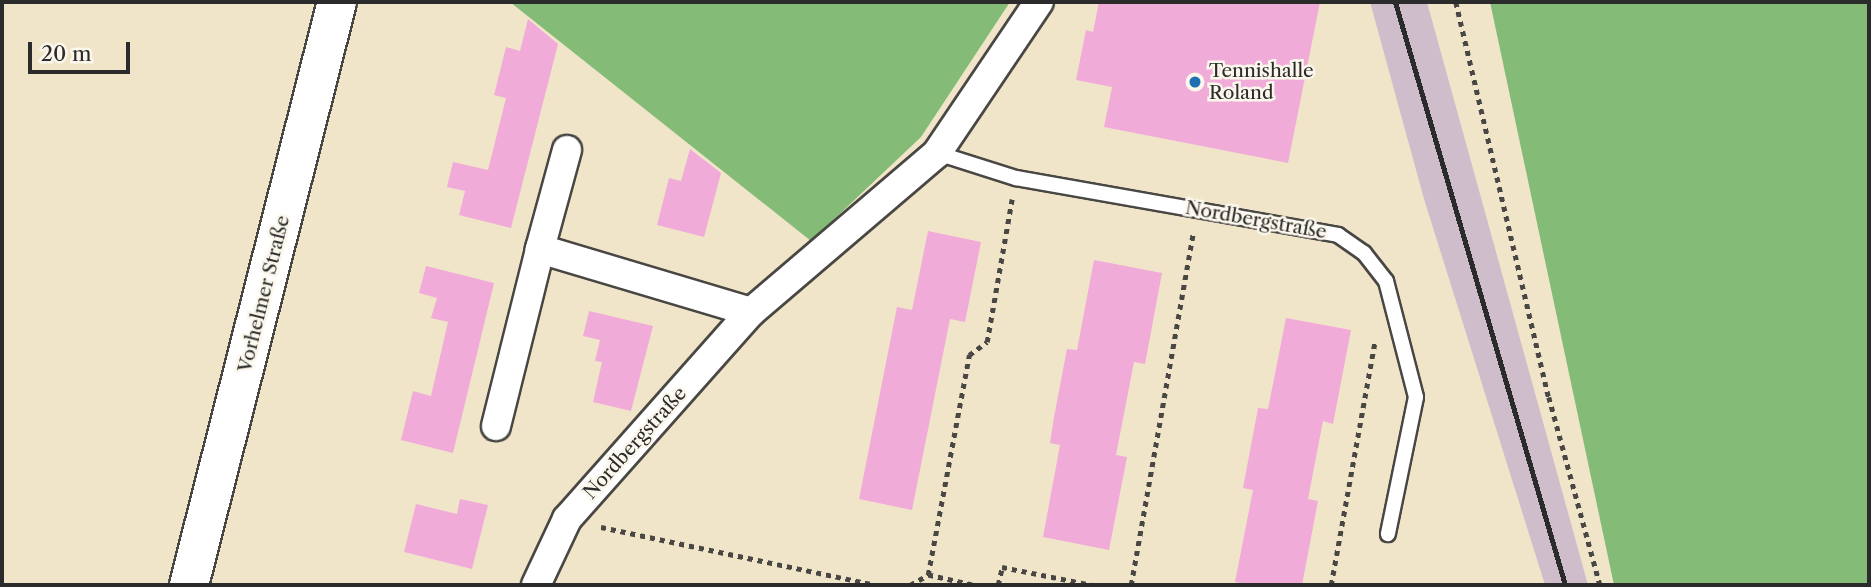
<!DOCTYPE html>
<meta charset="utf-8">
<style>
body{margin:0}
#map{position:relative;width:1871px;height:587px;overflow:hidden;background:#f1e5c9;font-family:"Libre Caslon Text",serif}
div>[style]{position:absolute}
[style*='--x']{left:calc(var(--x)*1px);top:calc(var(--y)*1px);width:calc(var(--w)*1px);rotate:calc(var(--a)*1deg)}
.industrial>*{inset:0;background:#d0bdcc}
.forest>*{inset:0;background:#84bb77}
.building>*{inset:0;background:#f0abd9}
.path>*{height:4.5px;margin-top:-2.25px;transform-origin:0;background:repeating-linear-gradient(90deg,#494743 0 5px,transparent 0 10px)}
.roads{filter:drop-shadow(2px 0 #494743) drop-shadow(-2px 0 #494743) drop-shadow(0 2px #494743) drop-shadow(0 -2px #494743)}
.service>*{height:14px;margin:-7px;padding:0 7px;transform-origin:7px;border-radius:7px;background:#fff}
.minor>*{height:28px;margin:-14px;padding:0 14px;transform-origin:14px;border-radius:14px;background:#fff}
.secondary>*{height:38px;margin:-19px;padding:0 19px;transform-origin:19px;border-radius:19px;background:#fff}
.rail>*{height:5px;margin:-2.5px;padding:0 2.5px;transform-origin:2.5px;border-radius:2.5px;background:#2b2b2b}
.dots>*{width:19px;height:19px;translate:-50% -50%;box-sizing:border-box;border:4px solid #fbf7ec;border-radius:50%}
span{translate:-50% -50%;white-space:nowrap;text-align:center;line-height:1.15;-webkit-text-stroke:5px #fbf7ec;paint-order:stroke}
.poi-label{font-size:19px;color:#2b2b2b}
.left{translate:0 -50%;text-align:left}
.street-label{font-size:19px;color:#2b2b2b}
.frame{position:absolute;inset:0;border:4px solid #2b2b2b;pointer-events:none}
.scale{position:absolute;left:28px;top:42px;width:102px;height:32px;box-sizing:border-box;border:4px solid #2b2b2b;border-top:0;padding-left:9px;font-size:21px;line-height:24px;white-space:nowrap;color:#2b2b2b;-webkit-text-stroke:5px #fbf7ec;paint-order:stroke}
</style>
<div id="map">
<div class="industrial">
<div style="clip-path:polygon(1370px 2px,1427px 2px,1588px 585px,1545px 585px,1424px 199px)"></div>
</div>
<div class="forest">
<div style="clip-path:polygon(510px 2px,1010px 2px,921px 137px,811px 241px)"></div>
<div style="clip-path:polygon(1490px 2px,1869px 2px,1869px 585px,1614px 585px)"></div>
</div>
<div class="building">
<div style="clip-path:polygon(1099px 2px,1320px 2px,1288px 163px,1104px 127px,1112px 87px,1076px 80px,1086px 30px,1093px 32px)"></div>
<div style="clip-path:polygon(528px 19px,558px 44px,511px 228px,459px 215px,465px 191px,447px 187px,453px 162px,488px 170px,506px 98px,494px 95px,506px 47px,520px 51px)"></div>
<div style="clip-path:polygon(690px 149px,721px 173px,704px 237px,657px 225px,669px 178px,681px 181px)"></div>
<div style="clip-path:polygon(928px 231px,981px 242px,965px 322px,950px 319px,912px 510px,859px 499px,897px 307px,912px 310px)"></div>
<div style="clip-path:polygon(1094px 260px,1162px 273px,1145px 364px,1134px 362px,1116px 455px,1127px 457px,1109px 550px,1043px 537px,1060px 445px,1050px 443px,1054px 417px,1067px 349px,1077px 350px)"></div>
<div style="clip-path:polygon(426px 266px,494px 283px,453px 453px,401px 440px,413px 391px,431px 396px,448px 322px,431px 318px,437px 298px,419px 293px)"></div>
<div style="clip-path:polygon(589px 311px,653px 326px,631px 411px,593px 402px,602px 362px,595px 361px,600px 340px,583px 336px)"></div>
<div style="clip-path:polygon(1286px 318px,1351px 330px,1333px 424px,1323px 421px,1308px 499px,1318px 501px,1302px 585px,1252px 585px,1235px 582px,1253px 490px,1243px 488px,1258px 408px,1268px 409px)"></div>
<div style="clip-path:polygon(460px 499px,488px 505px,472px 569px,404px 552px,416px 504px,457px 514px)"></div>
</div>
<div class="path">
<div style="--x:1456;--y:2;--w:406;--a:76.8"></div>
<div style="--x:1549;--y:397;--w:195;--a:74.8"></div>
<div style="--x:601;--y:527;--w:282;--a:11.9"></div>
<div style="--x:910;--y:585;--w:21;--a:-29"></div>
<div style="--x:972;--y:585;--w:45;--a:-167.2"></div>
<div style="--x:928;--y:575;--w:224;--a:-79.4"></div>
<div style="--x:969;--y:355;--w:22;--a:-36"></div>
<div style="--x:987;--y:342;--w:145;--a:-80.1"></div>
<div style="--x:998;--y:585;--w:18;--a:-77"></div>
<div style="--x:1002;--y:567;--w:92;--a:11.3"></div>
<div style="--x:1131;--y:585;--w:356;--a:-80"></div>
<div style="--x:1331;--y:585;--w:248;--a:-79.8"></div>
</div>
<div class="roads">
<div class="service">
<div style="--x:937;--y:153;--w:83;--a:17.6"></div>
<div style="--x:1016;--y:178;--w:327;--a:10"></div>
<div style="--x:1338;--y:235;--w:32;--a:35"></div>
<div style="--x:1364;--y:253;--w:36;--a:52"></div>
<div style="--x:1386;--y:281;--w:120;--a:75.5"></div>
<div style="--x:1416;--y:397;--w:140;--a:101.6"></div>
</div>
<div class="minor">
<div style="--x:567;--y:150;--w:103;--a:105.3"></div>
<div style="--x:540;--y:249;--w:220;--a:16.6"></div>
<div style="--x:496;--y:426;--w:182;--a:-76"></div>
<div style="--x:536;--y:585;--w:73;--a:-64.8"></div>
<div style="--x:567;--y:519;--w:277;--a:-48.4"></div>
<div style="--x:751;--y:312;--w:245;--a:-40.5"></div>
<div style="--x:937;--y:153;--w:182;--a:-56"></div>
</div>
<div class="secondary">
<div style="--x:189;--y:585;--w:601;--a:-75.76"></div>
</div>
</div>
<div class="rail">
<div style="--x:1395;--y:2;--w:607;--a:73.74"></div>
</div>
<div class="dots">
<div style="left:1195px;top:82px;background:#1f6fb2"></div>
</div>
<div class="poi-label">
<span class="left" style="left:1209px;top:82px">Tennishalle<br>Roland</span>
</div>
<div class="street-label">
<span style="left:1256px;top:220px;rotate:10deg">Nordbergstraße</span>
<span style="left:264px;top:294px;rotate:-76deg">Vorhelmer Straße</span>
<span style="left:635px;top:443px;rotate:-48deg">Nordbergstraße</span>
</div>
<div class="frame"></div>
<div class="scale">20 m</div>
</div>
